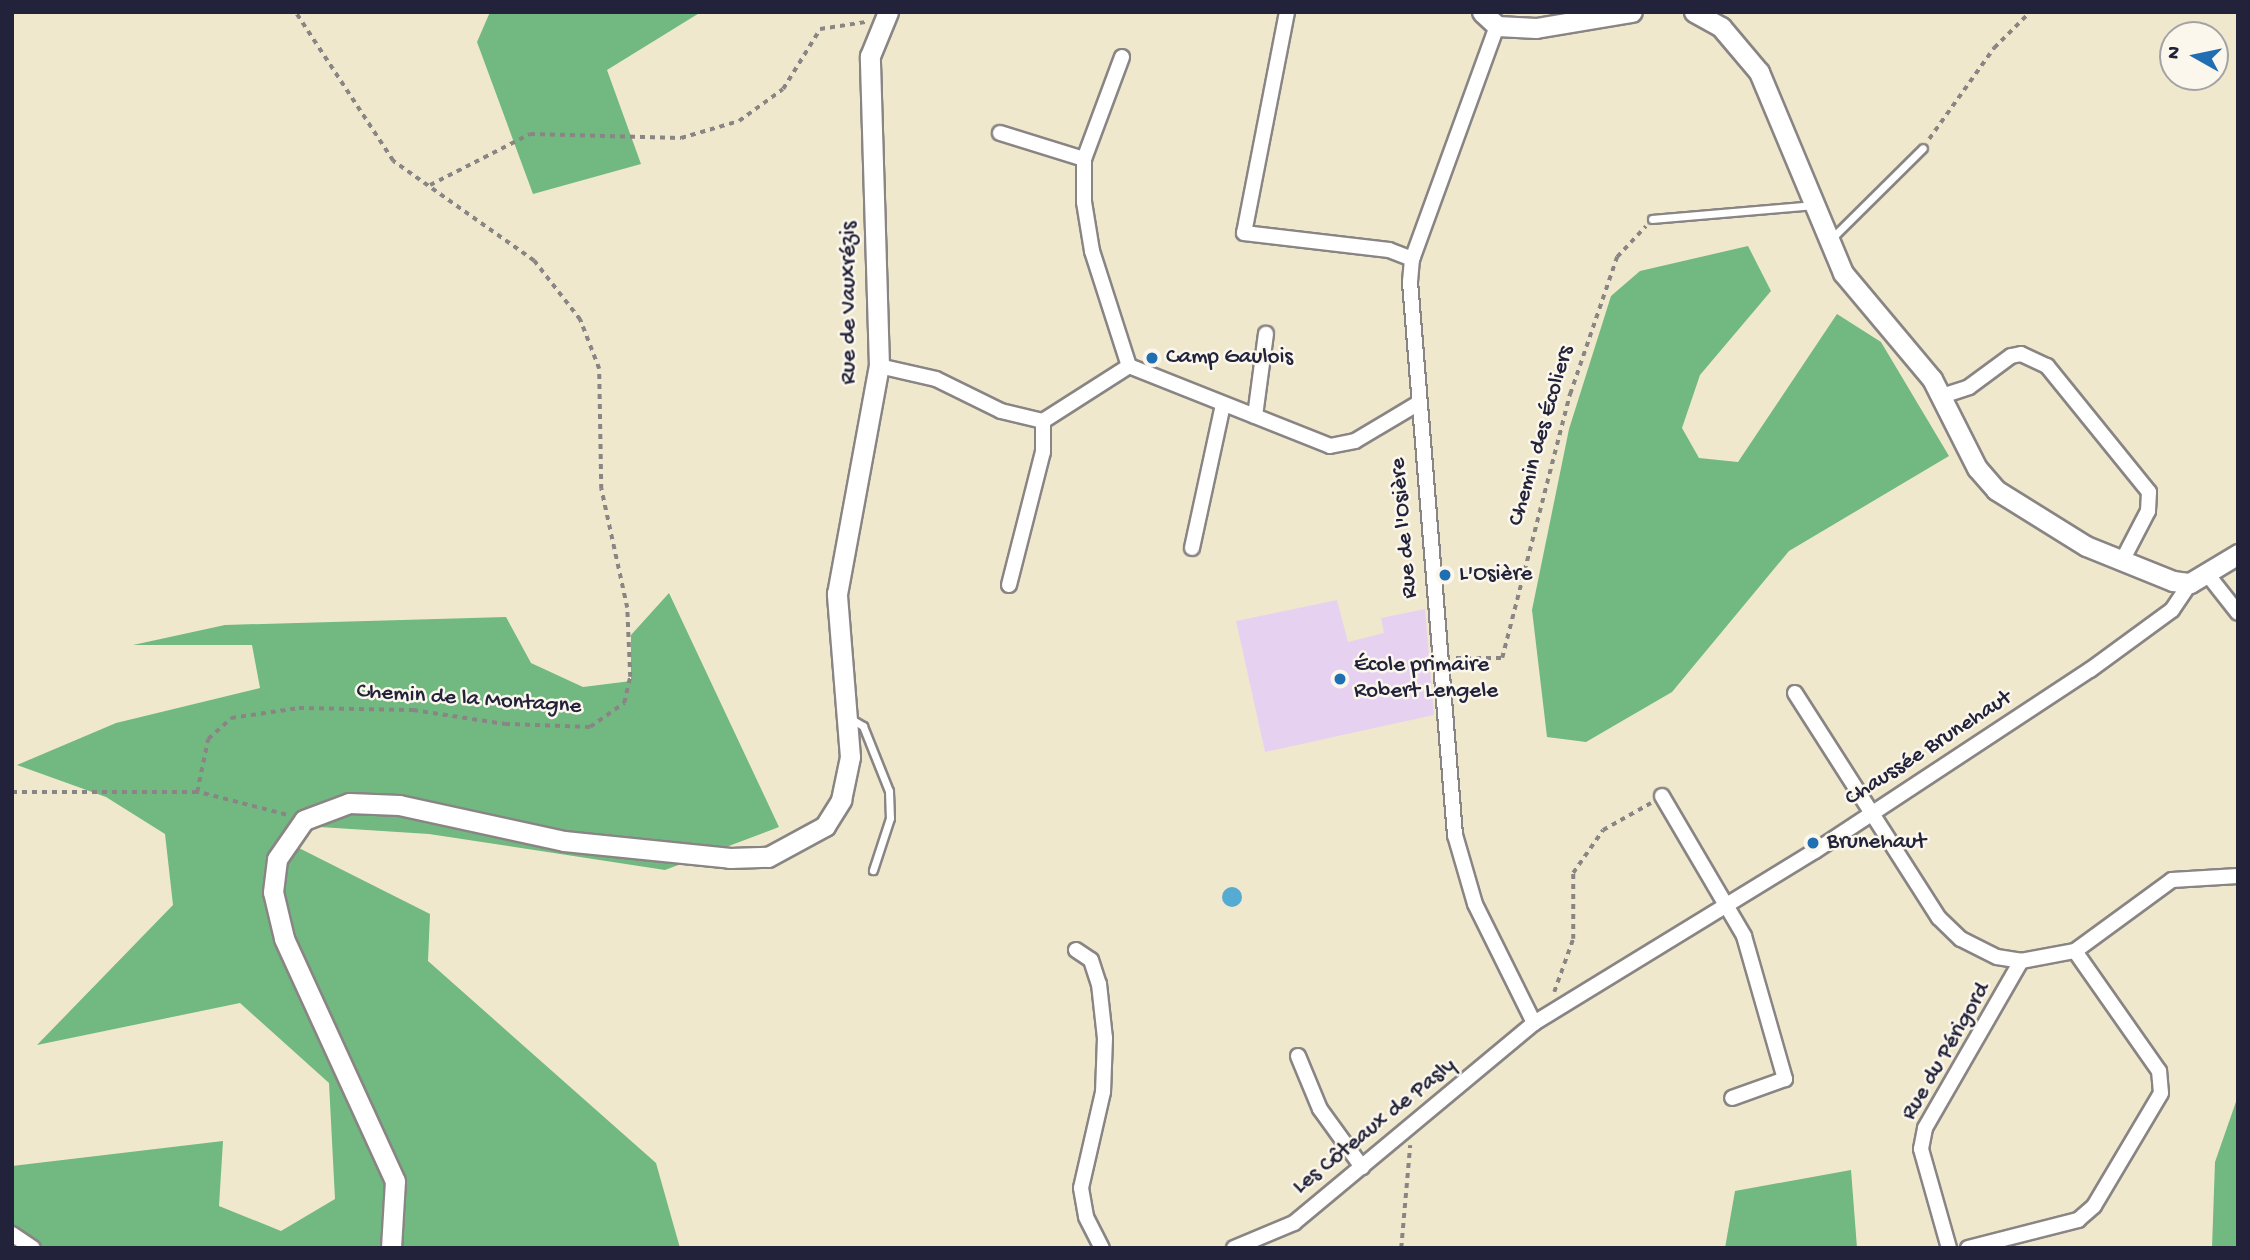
<!DOCTYPE html>
<meta charset="utf-8">
<style>
body{margin:0}
#map{position:relative;width:2250px;height:1260px;overflow:hidden;background:#f0e8cd;font-family:"Gochi Hand",sans-serif}
div>[style]{position:absolute}
[style*='--x']{left:calc(var(--x)*1px);top:calc(var(--y)*1px);width:calc(var(--w)*1px);rotate:calc(var(--a)*1deg)}
.built>*{inset:0;background:#e6d2f0}
.forest>*{inset:0;background:#71b980}
.water>*{inset:0;background:#55abd2}
.round{border-radius:50%}
.path>*{height:3.5px;margin-top:-1.75px;transform-origin:0;background:repeating-linear-gradient(90deg,#898584 0 5px,transparent 0 10px)}
.roads{filter:drop-shadow(2px 0 #898584) drop-shadow(-2px 0 #898584) drop-shadow(0 2px #898584) drop-shadow(0 -2px #898584)}
.lane>*{height:7px;margin:-3.5px;padding:0 3.5px;transform-origin:3.5px;border-radius:3.5px;background:#fff}
.street>*{height:14px;margin:-7px;padding:0 7px;transform-origin:7px;border-radius:7px;background:#fff}
.secondary>*{height:19px;margin:-9.5px;padding:0 9.5px;transform-origin:9.5px;border-radius:9.5px;background:#fff}
.dots>*{width:19px;height:19px;translate:-50% -50%;box-sizing:border-box;border:4px solid #fbf7ec;border-radius:50%}
span{translate:-50% -50%;white-space:nowrap;text-align:center;line-height:1.15;-webkit-text-stroke:5px #fbf7ec;paint-order:stroke}
.street-label{font-size:23px;color:#22223b}
.poi-label{font-size:23px;color:#22223b}
.left{translate:0 -50%;text-align:left}
.frame{position:absolute;inset:0;border:14px solid #22223b;pointer-events:none}
.north{position:absolute;left:2159px;top:21px;width:70px;height:70px;box-sizing:border-box;background:#fbf7ec;border:2px solid #a4a2a5;border-radius:50%;rotate:279deg;font-size:19px;font-weight:700;line-height:28px;text-align:center;color:#22223b}
.north::after{content:'';display:block;margin:auto;width:24px;height:32px;background:#1f6fb2;clip-path:polygon(50% 0,100% 100%,50% 72%,0 100%)}
</style>
<div id="map">
<div class="built">
<div style="clip-path:polygon(1337px 600px,1348px 642px,1384px 633px,1381px 618px,1425px 609px,1434px 715px,1265px 752px,1236px 621px)"></div>
</div>
<div class="forest">
<div style="clip-path:polygon(490px 12px,701px 12px,607px 70px,641px 164px,533px 194px,477px 42px)"></div>
<div style="clip-path:polygon(1748px 246px,1771px 291px,1700px 375px,1682px 428px,1699px 458px,1738px 462px,1837px 314px,1881px 342px,1949px 456px,1789px 551px,1672px 692px,1586px 742px,1547px 737px,1532px 610px,1569px 429px,1611px 296px,1640px 271px)"></div>
<div style="clip-path:polygon(669px 593px,779px 827px,665px 870px,429px 834px,304px 826px,285px 841px,430px 914px,428px 961px,656px 1163px,680px 1248px,12px 1248px,12px 1166px,223px 1141px,219px 1206px,281px 1231px,335px 1199px,329px 1083px,240px 1003px,37px 1045px,173px 905px,165px 834px,106px 797px,17px 765px,116px 723px,260px 688px,252px 645px,133px 645px,225px 625px,506px 617px,531px 663px,583px 687px,631px 681px,631px 635px)"></div>
<div style="clip-path:polygon(2238px 1096px,2238px 1248px,2212px 1248px,2215px 1162px)"></div>
<div style="clip-path:polygon(1851px 1170px,1857px 1248px,1725px 1248px,1735px 1191px)"></div>
</div>
<div class="water">
<div class="round" style="left:1222px;top:887px;width:20px;height:20px"></div>
</div>
<div class="path">
<div style="--x:1929;--y:139;--w:112;--a:-54.5"></div>
<div style="--x:1994;--y:48;--w:51;--a:-45"></div>
<div style="--x:430;--y:185;--w:112;--a:-27"></div>
<div style="--x:530;--y:134;--w:151;--a:1.5"></div>
<div style="--x:681;--y:138;--w:60;--a:-16.3"></div>
<div style="--x:739;--y:121;--w:54;--a:-36"></div>
<div style="--x:783;--y:89;--w:70;--a:-58.3"></div>
<div style="--x:820;--y:29;--w:47;--a:-8.7"></div>
<div style="--x:1456;--y:658;--w:46;--a:0"></div>
<div style="--x:1502;--y:658;--w:273;--a:-75.6"></div>
<div style="--x:1570;--y:394;--w:145;--a:-71.1"></div>
<div style="--x:1617;--y:257;--w:42;--a:-46.9"></div>
<div style="--x:12;--y:792;--w:185;--a:0"></div>
<div style="--x:286;--y:815;--w:92;--a:-165.5"></div>
<div style="--x:197;--y:792;--w:54;--a:-78.3"></div>
<div style="--x:208;--y:739;--w:31;--a:-42"></div>
<div style="--x:231;--y:718;--w:69;--a:-8.4"></div>
<div style="--x:299;--y:708;--w:114;--a:1"></div>
<div style="--x:413;--y:710;--w:93;--a:8.7"></div>
<div style="--x:505;--y:724;--w:85;--a:2"></div>
<div style="--x:590;--y:727;--w:42;--a:-35.2"></div>
<div style="--x:624;--y:703;--w:27;--a:-77"></div>
<div style="--x:630;--y:677;--w:69;--a:-92.5"></div>
<div style="--x:627;--y:608;--w:122;--a:-102.3"></div>
<div style="--x:601;--y:489;--w:120;--a:-91"></div>
<div style="--x:599;--y:369;--w:53;--a:-111.2"></div>
<div style="--x:580;--y:320;--w:75;--a:-127.9"></div>
<div style="--x:534;--y:261;--w:173;--a:-144.7"></div>
<div style="--x:393;--y:161;--w:178;--a:-123.3"></div>
<div style="--x:1554;--y:992;--w:56;--a:-70.3"></div>
<div style="--x:1573;--y:939;--w:66;--a:-90"></div>
<div style="--x:1573;--y:873;--w:52;--a:-55.1"></div>
<div style="--x:1603;--y:830;--w:55;--a:-29.4"></div>
<div style="--x:1401;--y:1248;--w:103;--a:-85"></div>
</div>
<div class="roads">
<div class="lane">
<div style="--x:1652;--y:219;--w:163;--a:-4.9"></div>
<div style="--x:1831;--y:239;--w:129;--a:-44.7"></div>
<div style="--x:851;--y:719;--w:14;--a:30"></div>
<div style="--x:863;--y:726;--w:70;--a:68.2"></div>
<div style="--x:889;--y:791;--w:27;--a:88"></div>
<div style="--x:890;--y:818;--w:55;--a:108.1"></div>
</div>
<div class="street">
<div style="--x:1287;--y:12;--w:225;--a:101"></div>
<div style="--x:1244;--y:233;--w:146;--a:6.7"></div>
<div style="--x:1389;--y:250;--w:25;--a:21"></div>
<div style="--x:1497;--y:26;--w:248;--a:110"></div>
<div style="--x:1412;--y:259;--w:23;--a:95"></div>
<div style="--x:1410;--y:282;--w:555;--a:85.35"></div>
<div style="--x:1455;--y:835;--w:72;--a:73.8"></div>
<div style="--x:1475;--y:904;--w:133;--a:63.6"></div>
<div style="--x:1122;--y:57;--w:109;--a:110.4"></div>
<div style="--x:1084;--y:159;--w:43;--a:90"></div>
<div style="--x:1084;--y:202;--w:50;--a:80.7"></div>
<div style="--x:1092;--y:251;--w:121;--a:72.2"></div>
<div style="--x:1000;--y:133;--w:88;--a:17.2"></div>
<div style="--x:879;--y:366;--w:58;--a:12.8"></div>
<div style="--x:936;--y:379;--w:72;--a:26.2"></div>
<div style="--x:1001;--y:411;--w:43;--a:13.4"></div>
<div style="--x:1043;--y:421;--w:102;--a:-32.6"></div>
<div style="--x:1129;--y:366;--w:216;--a:21.7"></div>
<div style="--x:1330;--y:446;--w:25;--a:-11"></div>
<div style="--x:1355;--y:441;--w:72;--a:-30.8"></div>
<div style="--x:1942;--y:396;--w:28;--a:-18"></div>
<div style="--x:1969;--y:387;--w:52;--a:-36.4"></div>
<div style="--x:2011;--y:356;--w:10;--a:-11"></div>
<div style="--x:2021;--y:354;--w:29;--a:25"></div>
<div style="--x:2047;--y:366;--w:162;--a:51"></div>
<div style="--x:2149;--y:492;--w:19;--a:93"></div>
<div style="--x:2148;--y:511;--w:56;--a:117.5"></div>
<div style="--x:1255;--y:416;--w:83;--a:-82.4"></div>
<div style="--x:1192;--y:548;--w:146;--a:-77.8"></div>
<div style="--x:2208;--y:575;--w:48;--a:51.7"></div>
<div style="--x:1009;--y:585;--w:137;--a:-75.7"></div>
<div style="--x:1043;--y:452;--w:31;--a:-90"></div>
<div style="--x:1795;--y:693;--w:267;--a:57.4"></div>
<div style="--x:1939;--y:918;--w:30;--a:44"></div>
<div style="--x:1961;--y:939;--w:40;--a:26.6"></div>
<div style="--x:1997;--y:957;--w:24;--a:9"></div>
<div style="--x:2021;--y:961;--w:55;--a:-10.5"></div>
<div style="--x:2075;--y:951;--w:120;--a:-36.2"></div>
<div style="--x:2172;--y:880;--w:66;--a:-3.5"></div>
<div style="--x:1662;--y:796;--w:162;--a:59.6"></div>
<div style="--x:1744;--y:936;--w:149;--a:74"></div>
<div style="--x:1785;--y:1079;--w:56;--a:160.3"></div>
<div style="--x:1076;--y:950;--w:18;--a:34"></div>
<div style="--x:1091;--y:960;--w:25;--a:72"></div>
<div style="--x:1099;--y:984;--w:54;--a:83.7"></div>
<div style="--x:1105;--y:1038;--w:54;--a:92.1"></div>
<div style="--x:1103;--y:1092;--w:98;--a:102.9"></div>
<div style="--x:1081;--y:1188;--w:29;--a:80"></div>
<div style="--x:1086;--y:1217;--w:35;--a:63"></div>
<div style="--x:1298;--y:1056;--w:57;--a:67.5"></div>
<div style="--x:1320;--y:1109;--w:72;--a:54.1"></div>
<div style="--x:12;--y:1234;--w:25;--a:34"></div>
<div style="--x:1234;--y:1248;--w:65;--a:-22.6"></div>
<div style="--x:1294;--y:1223;--w:312;--a:-39.8"></div>
<div style="--x:1534;--y:1023;--w:329;--a:-31.5"></div>
<div style="--x:1815;--y:851;--w:329;--a:-33.4"></div>
<div style="--x:2090;--y:670;--w:102;--a:-36.2"></div>
<div style="--x:2172;--y:610;--w:32;--a:-56"></div>
<div style="--x:1949;--y:1248;--w:103;--a:-105.8"></div>
<div style="--x:1921;--y:1149;--w:21;--a:-79"></div>
<div style="--x:1925;--y:1128;--w:193;--a:-60.1"></div>
<div style="--x:1968;--y:1248;--w:114;--a:-14.3"></div>
<div style="--x:2078;--y:1220;--w:21;--a:-41"></div>
<div style="--x:2094;--y:1206;--w:131;--a:-59.3"></div>
<div style="--x:2161;--y:1093;--w:22;--a:-95"></div>
<div style="--x:2159;--y:1071;--w:146;--a:-125"></div>
</div>
<div class="secondary">
<div style="--x:1482;--y:12;--w:21;--a:43"></div>
<div style="--x:1497;--y:26;--w:39;--a:3"></div>
<div style="--x:1536;--y:28;--w:97;--a:-9.5"></div>
<div style="--x:1694;--y:12;--w:31;--a:29"></div>
<div style="--x:1721;--y:27;--w:59;--a:49.8"></div>
<div style="--x:1759;--y:72;--w:218;--a:67.3"></div>
<div style="--x:1843;--y:273;--w:138;--a:50"></div>
<div style="--x:1932;--y:379;--w:100;--a:63.2"></div>
<div style="--x:1977;--y:468;--w:29;--a:49"></div>
<div style="--x:1996;--y:490;--w:106;--a:31.9"></div>
<div style="--x:2086;--y:546;--w:94;--a:21.9"></div>
<div style="--x:2173;--y:581;--w:17;--a:7"></div>
<div style="--x:2190;--y:583;--w:56;--a:-31.1"></div>
<div style="--x:391;--y:1248;--w:67;--a:-86.6"></div>
<div style="--x:395;--y:1181;--w:267;--a:-114.6"></div>
<div style="--x:284;--y:938;--w:47;--a:-103.4"></div>
<div style="--x:273;--y:892;--w:33;--a:-83"></div>
<div style="--x:277;--y:859;--w:47;--a:-55.3"></div>
<div style="--x:304;--y:820;--w:48;--a:-20.7"></div>
<div style="--x:349;--y:803;--w:50;--a:2.3"></div>
<div style="--x:399;--y:805;--w:169;--a:12.3"></div>
<div style="--x:564;--y:841;--w:167;--a:5.8"></div>
<div style="--x:730;--y:858;--w:38;--a:-2"></div>
<div style="--x:768;--y:857;--w:65;--a:-28.5"></div>
<div style="--x:825;--y:826;--w:31;--a:-58"></div>
<div style="--x:841;--y:800;--w:44;--a:-78.2"></div>
<div style="--x:850;--y:757;--w:164;--a:-94.6"></div>
<div style="--x:837;--y:594;--w:232;--a:-79.6"></div>
<div style="--x:879;--y:366;--w:310;--a:-91.7"></div>
<div style="--x:870;--y:56;--w:48;--a:-67.8"></div>
</div>
</div>
<div class="dots">
<div style="left:1152px;top:358px;background:#1f6fb2"></div>
<div style="left:1445px;top:575px;background:#1f6fb2"></div>
<div style="left:1340px;top:679px;background:#1f6fb2"></div>
<div style="left:1813px;top:843px;background:#1f6fb2"></div>
</div>
<div class="street-label">
<span style="left:850px;top:303px;rotate:-90deg">Rue de Vauxrézis</span>
<span style="left:1542px;top:436px;rotate:-74deg">Chemin des Écoliers</span>
<span style="left:1405px;top:528px;rotate:-95deg">Rue de l'Osière</span>
<span style="left:469px;top:700px;rotate:4deg">Chemin de la Montagne</span>
<span style="left:1929px;top:749px;rotate:-33deg">Chaussée Brunehaut</span>
<span style="left:1947px;top:1052px;rotate:-60deg">Rue du Périgord</span>
<span style="left:1375px;top:1127px;rotate:-39deg">Les Côteaux de Pasly</span>
</div>
<div class="poi-label">
<span class="left" style="left:1166px;top:358px">Camp Gaulois</span>
<span class="left" style="left:1459px;top:575px">L'Osière</span>
<span class="left" style="left:1354px;top:679px">École primaire<br>Robert Lengele</span>
<span class="left" style="left:1827px;top:843px">Brunehaut</span>
</div>
<div class="frame"></div>
<div class="north">N</div>
</div>
